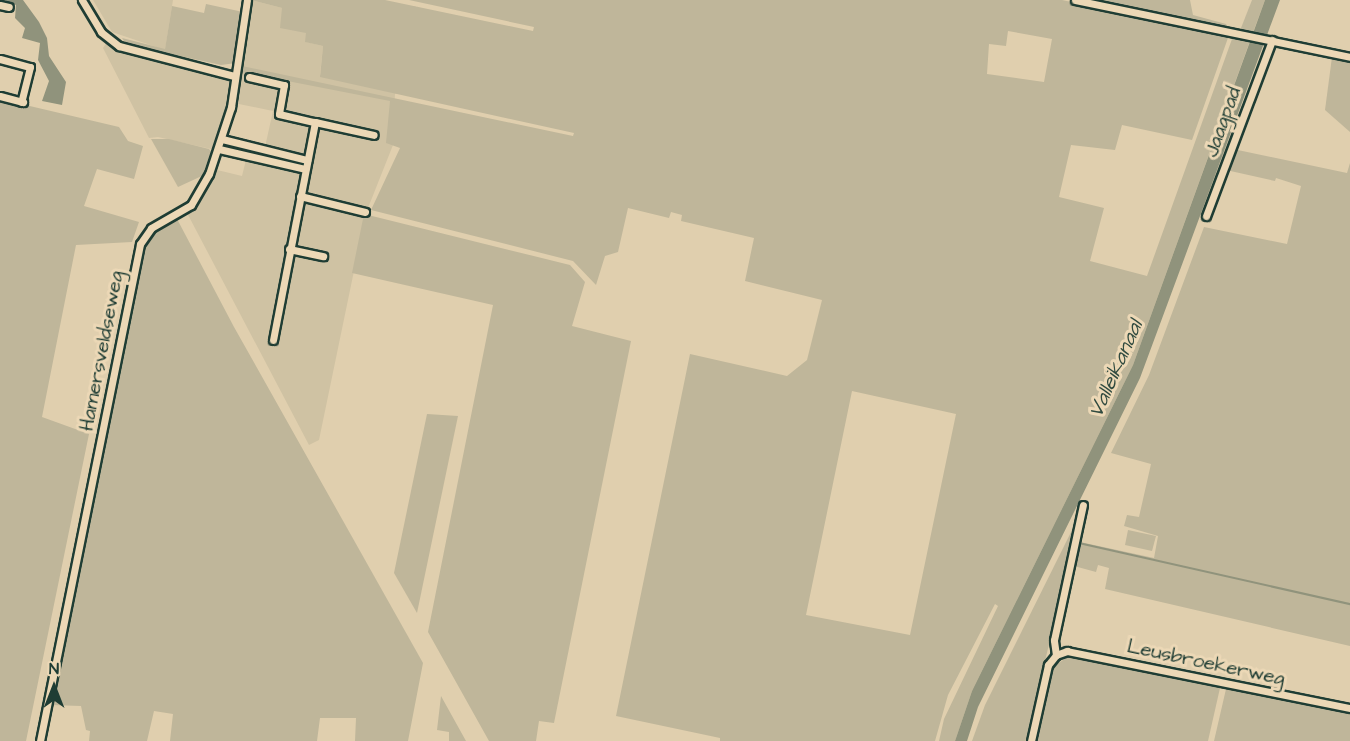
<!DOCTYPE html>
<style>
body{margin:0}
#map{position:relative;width:1350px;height:741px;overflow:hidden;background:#e0cfae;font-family:"Architects Daughter",sans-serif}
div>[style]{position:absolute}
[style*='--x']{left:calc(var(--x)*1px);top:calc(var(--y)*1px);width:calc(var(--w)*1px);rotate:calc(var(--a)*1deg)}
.built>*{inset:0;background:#cfc2a3}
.green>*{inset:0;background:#bfb69a}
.water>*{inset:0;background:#90937c}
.stream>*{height:1.5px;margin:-0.75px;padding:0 0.75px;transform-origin:0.75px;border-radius:0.75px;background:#90937c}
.roads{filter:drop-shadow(2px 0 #1f3d34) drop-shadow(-2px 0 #1f3d34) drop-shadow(0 2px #1f3d34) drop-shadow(0 -2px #1f3d34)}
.minor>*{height:7px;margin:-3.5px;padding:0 3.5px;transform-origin:3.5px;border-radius:3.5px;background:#ecd8b6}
span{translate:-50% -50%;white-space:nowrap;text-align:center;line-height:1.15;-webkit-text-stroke:6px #ecd8b6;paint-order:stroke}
.street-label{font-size:20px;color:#1f3d34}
.water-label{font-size:21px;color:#304a3f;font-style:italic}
.north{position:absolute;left:24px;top:657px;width:60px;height:60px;-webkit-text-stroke:4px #ecd8b6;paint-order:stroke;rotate:0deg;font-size:16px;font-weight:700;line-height:24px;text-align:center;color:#1f3d34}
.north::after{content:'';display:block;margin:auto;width:21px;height:27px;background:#1f3d34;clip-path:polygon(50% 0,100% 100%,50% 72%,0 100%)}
</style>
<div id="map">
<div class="built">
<div style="clip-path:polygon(93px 0,173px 0,165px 50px,112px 32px)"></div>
<div style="clip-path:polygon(251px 0,282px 8px,306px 33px,306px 42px,323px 46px,320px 75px,395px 93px,393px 145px,366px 213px,319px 440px,309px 445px,186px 211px,213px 169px,242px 176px,250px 144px,265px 147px,273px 111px,234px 103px,220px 151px,158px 137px,149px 138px,103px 48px,107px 42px,122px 51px,239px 79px)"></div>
</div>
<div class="green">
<div style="clip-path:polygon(evenodd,251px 0,385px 0,533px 31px,534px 27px,409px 0,1062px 0,1229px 35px,1192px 140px,1122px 125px,1115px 150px,1071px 145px,1059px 197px,1104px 208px,1090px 261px,1147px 276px,1232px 39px,1251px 38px,1133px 365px,972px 691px,955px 741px,939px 741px,944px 719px,998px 606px,995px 604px,948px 695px,935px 741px,720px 741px,720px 738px,616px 716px,690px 354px,787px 376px,807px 360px,822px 300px,745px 281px,754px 238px,681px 221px,682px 215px,671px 212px,669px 218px,628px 208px,618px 252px,605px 256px,596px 285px,573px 261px,371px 210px,400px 148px,386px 143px,390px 101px,241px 72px,242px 66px,573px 136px,574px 133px,320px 77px,323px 46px,305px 42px,306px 33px,280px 28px,282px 8px,251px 0,1008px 31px,1052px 39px,1044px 82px,987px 74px,989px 44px,1006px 46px,1008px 31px,251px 0,852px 391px,956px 414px,910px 635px,806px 615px,852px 391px)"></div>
<div style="clip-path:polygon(1083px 0,1190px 0,1193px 15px,1226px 24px,1229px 30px)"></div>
<div style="clip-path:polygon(1252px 0,1265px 0,1252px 35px,1242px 32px,1241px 28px)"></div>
<div style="clip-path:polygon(206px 4px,243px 12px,236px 63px,221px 65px,180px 56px,126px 44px,122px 38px,165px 49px,172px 6px,204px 13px)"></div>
<div style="clip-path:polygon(1332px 57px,1350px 61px,1350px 132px,1325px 110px)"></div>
<div style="clip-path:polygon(0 99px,119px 127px,128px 141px,143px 146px,134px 179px,97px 169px,84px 206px,139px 222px,132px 242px,76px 245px,42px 417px,89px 434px,26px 741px,0 741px)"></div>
<div style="clip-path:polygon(151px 139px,169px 139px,209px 149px,213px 154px,204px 175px,178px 187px)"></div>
<div style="clip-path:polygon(1233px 149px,1347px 173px,1350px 163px,1350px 646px,1105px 589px,1109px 568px,1098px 565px,1096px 572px,1074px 566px,1080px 542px,1154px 558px,1158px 536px,1124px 526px,1127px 515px,1139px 517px,1151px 464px,1111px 453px,1149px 375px,1204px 227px,1287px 244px,1301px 186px,1276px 178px,1275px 181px,1226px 170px)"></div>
<div style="clip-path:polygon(364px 214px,570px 265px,585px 282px,572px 326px,631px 341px,554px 723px,539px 721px,536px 741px,489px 741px,428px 632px,493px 305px,352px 273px)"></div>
<div style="clip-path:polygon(176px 217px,234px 327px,423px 663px,408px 741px,355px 741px,356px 718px,320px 718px,317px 741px,170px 741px,173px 714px,154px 711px,147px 741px,89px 741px,90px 731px,86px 730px,81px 706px,51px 705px,141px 249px,156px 228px)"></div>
<div style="clip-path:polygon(427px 414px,458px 416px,417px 613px,394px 573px)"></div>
<div style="clip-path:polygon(1080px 514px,1026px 741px,972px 741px,985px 705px)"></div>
<div style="clip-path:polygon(1128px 530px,1156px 536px,1152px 551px,1125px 545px)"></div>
<div style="clip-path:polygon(1068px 657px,1220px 688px,1208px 741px,1035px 741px,1052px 667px)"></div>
<div style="clip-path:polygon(1226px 689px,1350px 713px,1350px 741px,1214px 741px)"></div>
<div style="clip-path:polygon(441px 696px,466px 741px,449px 741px,449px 732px,437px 730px)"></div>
</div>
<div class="water">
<div style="clip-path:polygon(4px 0,23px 0,39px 22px,47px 38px,49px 56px,66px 82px,62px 105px,42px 101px,49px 81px,38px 60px,40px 43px,22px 38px,25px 28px,15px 18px,16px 5px)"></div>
<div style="clip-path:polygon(1265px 0,1280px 0,1140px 378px,978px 707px,967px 741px,955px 741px,972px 691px,1133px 365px)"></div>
</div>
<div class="stream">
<div style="--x:1079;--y:543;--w:278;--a:12.7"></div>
<div style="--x:1066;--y:601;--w:63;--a:-77.1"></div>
</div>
<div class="roads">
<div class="minor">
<div style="--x:82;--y:0;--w:37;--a:59"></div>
<div style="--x:101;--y:32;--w:23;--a:38"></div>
<div style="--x:119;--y:46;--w:119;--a:14.6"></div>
<div style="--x:1075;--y:0;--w:281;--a:11.7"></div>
<div style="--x:0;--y:5;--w:9;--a:13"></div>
<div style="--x:0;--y:59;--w:31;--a:15"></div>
<div style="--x:30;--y:67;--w:36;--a:104"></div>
<div style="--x:249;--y:77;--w:36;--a:13"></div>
<div style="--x:284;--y:85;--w:29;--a:100"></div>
<div style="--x:279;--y:114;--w:37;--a:13"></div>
<div style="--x:315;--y:122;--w:222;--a:100.9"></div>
<div style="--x:0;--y:96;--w:24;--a:15"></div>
<div style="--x:315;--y:122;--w:60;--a:12.4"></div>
<div style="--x:222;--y:139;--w:88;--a:13.9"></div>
<div style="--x:219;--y:149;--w:88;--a:13.1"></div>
<div style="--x:300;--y:196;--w:67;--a:13.8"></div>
<div style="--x:1206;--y:216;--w:188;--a:-69.4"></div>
<div style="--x:289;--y:249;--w:35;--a:12"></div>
<div style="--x:1056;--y:655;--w:15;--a:-98"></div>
<div style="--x:1054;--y:640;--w:138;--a:-77.9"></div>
<div style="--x:40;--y:741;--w:507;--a:-78.62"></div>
<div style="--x:140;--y:244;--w:19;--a:-55"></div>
<div style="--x:151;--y:228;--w:46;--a:-29.9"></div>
<div style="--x:191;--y:205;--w:36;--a:-60"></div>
<div style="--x:209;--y:174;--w:71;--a:-71.8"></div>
<div style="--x:231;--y:107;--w:108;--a:-81.5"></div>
<div style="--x:1031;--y:741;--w:78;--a:-77.4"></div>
<div style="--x:1048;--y:665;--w:13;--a:-51"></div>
<div style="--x:1056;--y:655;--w:12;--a:-20"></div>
<div style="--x:1067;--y:651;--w:289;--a:11.4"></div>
</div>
</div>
<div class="street-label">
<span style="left:1223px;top:122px;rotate:-70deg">Jaagpad</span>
<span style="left:102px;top:351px;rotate:-79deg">Hamersveldseweg</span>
<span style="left:1206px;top:663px;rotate:12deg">Leusbroekerweg</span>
</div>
<div class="water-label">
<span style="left:1116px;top:369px;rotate:-66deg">Valleikanaal</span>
</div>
<div class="north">N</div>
</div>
